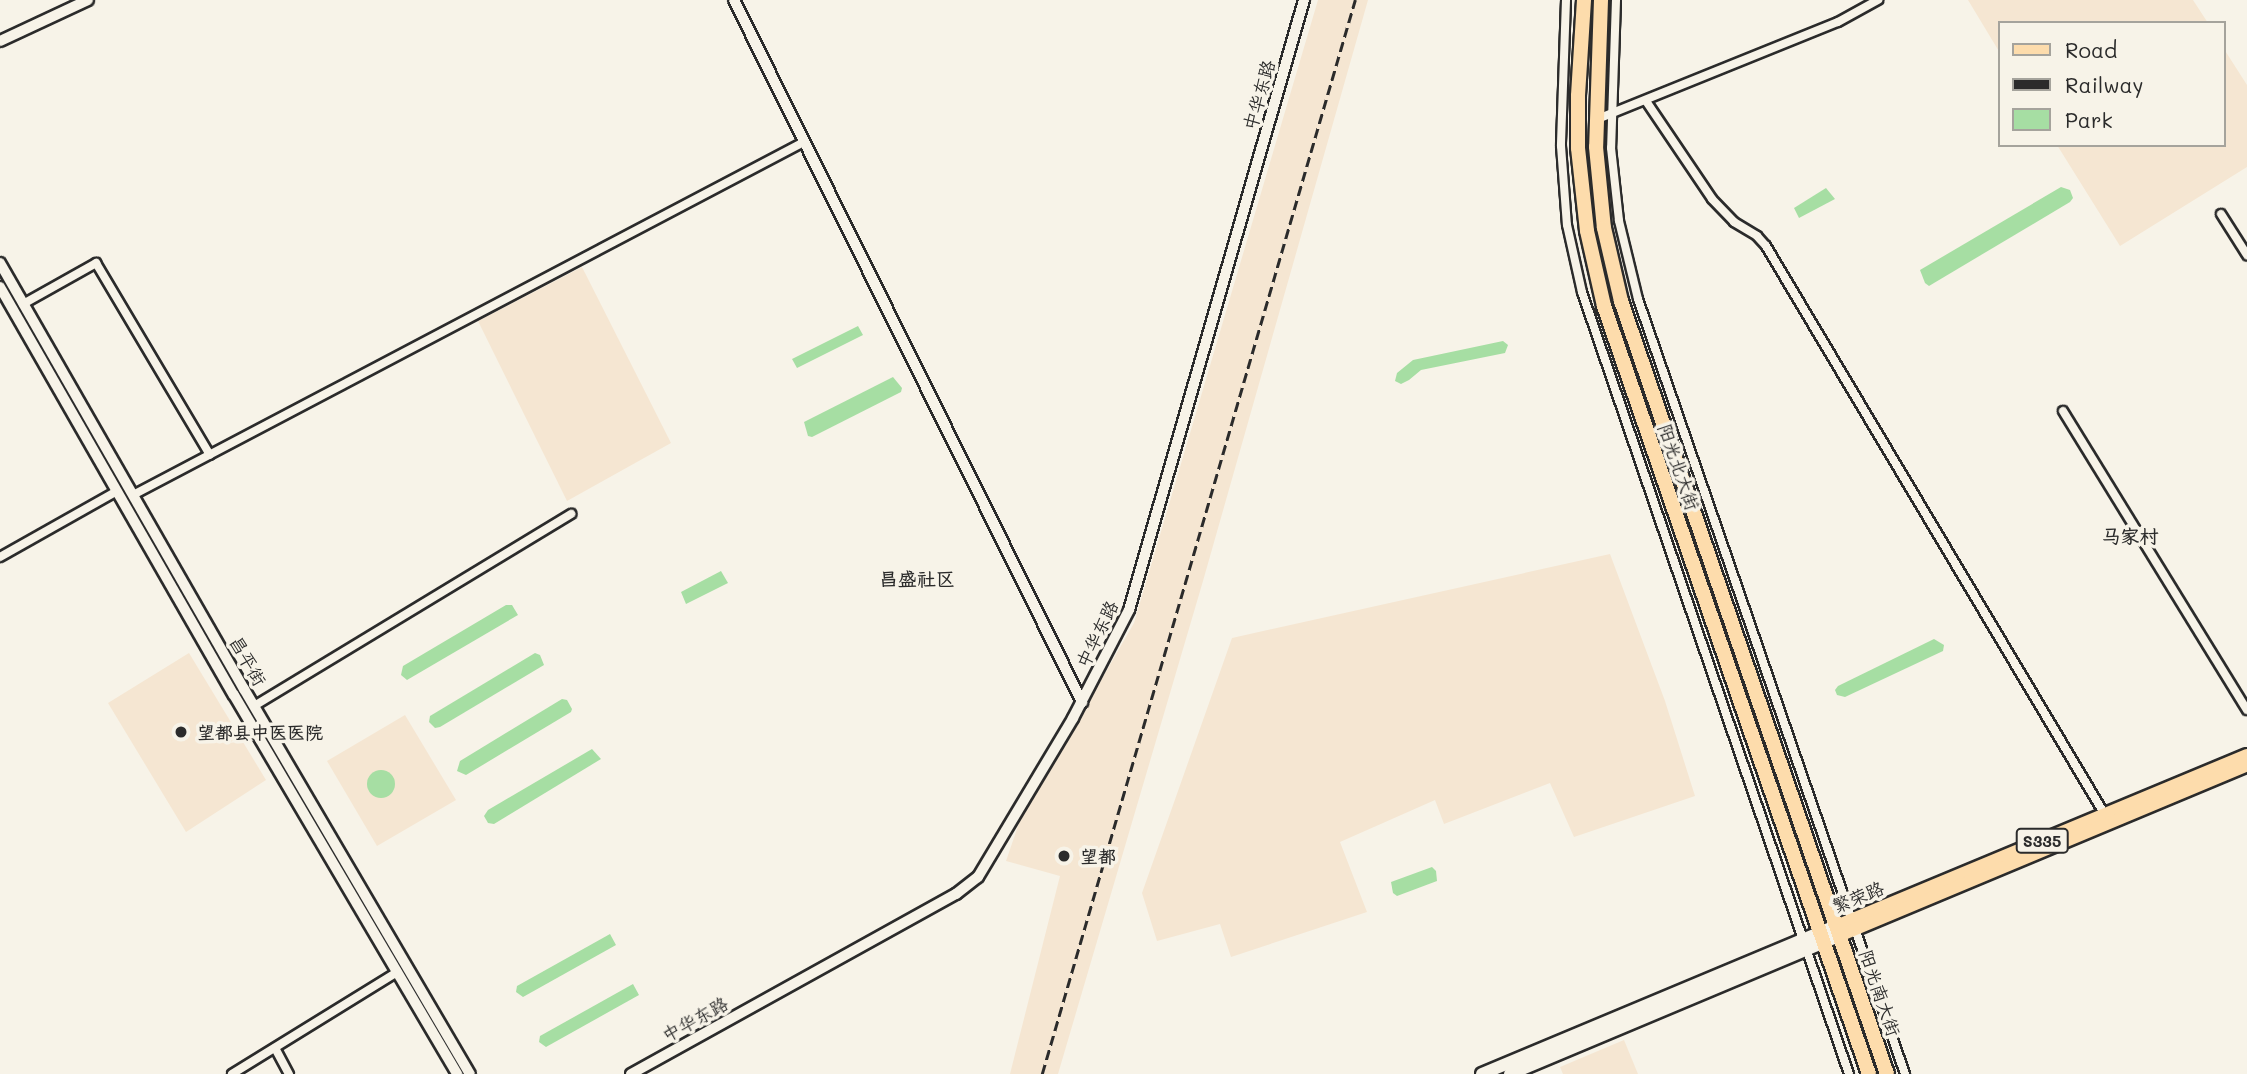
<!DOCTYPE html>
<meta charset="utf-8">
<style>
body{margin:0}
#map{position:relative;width:2247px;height:1074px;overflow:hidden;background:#f7f3e8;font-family:Mali,"LXGW WenKai TC",sans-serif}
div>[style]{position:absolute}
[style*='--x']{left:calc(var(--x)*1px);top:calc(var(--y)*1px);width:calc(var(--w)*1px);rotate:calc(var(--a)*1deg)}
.built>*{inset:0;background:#f5e6d2}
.green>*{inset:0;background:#a6dea3}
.round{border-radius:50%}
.roads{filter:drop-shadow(2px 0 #2b2b2b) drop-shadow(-2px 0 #2b2b2b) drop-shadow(0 2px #2b2b2b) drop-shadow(0 -2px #2b2b2b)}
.minor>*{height:8px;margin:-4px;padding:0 4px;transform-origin:4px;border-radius:4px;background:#f7f3e8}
.tertiary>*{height:10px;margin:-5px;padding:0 5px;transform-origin:5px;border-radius:5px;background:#f7f3e8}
.secondary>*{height:12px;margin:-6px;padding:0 6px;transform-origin:6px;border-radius:6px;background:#f7f3e8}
.primary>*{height:12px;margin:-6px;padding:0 6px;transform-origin:6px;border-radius:6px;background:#fddcac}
.trunk>*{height:14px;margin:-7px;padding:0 7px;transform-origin:7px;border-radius:7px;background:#fddcac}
.rail>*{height:2.5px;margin-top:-1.25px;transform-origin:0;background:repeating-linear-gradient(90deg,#2b2b2b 0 10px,transparent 0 15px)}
.dots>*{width:19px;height:19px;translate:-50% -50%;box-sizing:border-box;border:4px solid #f7f3e8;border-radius:50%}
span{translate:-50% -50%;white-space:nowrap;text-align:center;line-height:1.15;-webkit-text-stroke:7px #f7f3e8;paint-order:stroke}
.shield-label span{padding:2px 5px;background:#f7f3e8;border:2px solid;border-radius:5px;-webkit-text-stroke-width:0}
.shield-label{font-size:16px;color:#2b2b2b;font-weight:700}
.street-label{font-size:18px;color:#2b2b2b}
.poi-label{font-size:18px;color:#2b2b2b;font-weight:700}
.left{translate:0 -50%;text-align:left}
.neighbourhood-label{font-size:19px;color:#2b2b2b;font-weight:700}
.legend{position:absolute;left:1998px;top:21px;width:228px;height:126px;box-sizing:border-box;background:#f7f3e8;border:2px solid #a5a39c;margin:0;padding:9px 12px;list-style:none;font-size:21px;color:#2b2b2b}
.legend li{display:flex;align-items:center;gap:14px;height:35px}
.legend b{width:35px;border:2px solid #a5a39c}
</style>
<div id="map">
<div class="built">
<div style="clip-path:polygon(1318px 0,1368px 0,1203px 581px,1058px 1074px,1010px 1074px,1060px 876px,1006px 861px,1019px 823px,1134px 623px)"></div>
<div style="clip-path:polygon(1968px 0,2193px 0,2208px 23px,2000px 23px,2000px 53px)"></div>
<div style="clip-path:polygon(2224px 49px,2247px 85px,2247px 167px,2120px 246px,2057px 145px,2224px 145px)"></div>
<div style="clip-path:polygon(582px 267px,671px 443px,567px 501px,478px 321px)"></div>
<div style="clip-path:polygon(1610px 554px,1665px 701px,1695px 796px,1574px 837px,1550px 783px,1444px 824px,1435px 800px,1340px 842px,1367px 912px,1231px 957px,1220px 924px,1157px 941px,1142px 893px,1232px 638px)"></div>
<div style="clip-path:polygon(189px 653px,266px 780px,186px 832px,108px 703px)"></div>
<div style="clip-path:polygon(405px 715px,456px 800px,377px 846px,327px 761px)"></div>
<div style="clip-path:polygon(1624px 1040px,1638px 1074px,1563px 1074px,1560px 1067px)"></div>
</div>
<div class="green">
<div style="clip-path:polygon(2061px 187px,2070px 190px,2073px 198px,2070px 202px,1929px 286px,1925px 283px,1920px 270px)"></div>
<div style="clip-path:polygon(1826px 188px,1835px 199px,1799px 218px,1794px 208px)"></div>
<div style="clip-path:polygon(858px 326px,863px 335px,797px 368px,792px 359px)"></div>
<div style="clip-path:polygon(1503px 341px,1508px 345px,1505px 353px,1421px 370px,1409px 380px,1401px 384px,1395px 381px,1397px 373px,1413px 360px)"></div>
<div style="clip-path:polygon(893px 377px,902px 388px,901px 392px,812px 437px,808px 436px,804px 422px)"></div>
<div style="clip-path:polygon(721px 571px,728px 583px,686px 604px,681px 592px)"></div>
<div style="clip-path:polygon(506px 605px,512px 605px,518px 615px,407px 680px,401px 675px,403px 666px)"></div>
<div style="clip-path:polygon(1934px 639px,1944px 645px,1943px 651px,1845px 697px,1837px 695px,1835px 690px,1838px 686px)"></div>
<div style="clip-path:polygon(535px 653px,540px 655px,544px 665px,440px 727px,435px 728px,429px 722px,430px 716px)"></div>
<div style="clip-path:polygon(562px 699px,567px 700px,572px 709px,571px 712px,466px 775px,457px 771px,460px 761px)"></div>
<div style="clip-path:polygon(592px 749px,601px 759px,494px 824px,488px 823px,484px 816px,488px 810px)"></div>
<div class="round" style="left:367px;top:770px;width:28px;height:28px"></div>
<div style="clip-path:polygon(1432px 867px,1436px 871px,1437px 881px,1397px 896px,1393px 893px,1391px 882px)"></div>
<div style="clip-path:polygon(610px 934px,616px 945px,523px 997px,516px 992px,517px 986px)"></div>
<div style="clip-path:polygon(633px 984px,639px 995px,546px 1047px,539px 1042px,540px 1036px)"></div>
</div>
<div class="roads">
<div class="minor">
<div style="--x:1566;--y:0;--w:146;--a:92"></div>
<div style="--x:1561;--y:146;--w:79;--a:85.7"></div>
<div style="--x:1567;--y:225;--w:69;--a:77.4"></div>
<div style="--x:1582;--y:292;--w:826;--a:71.15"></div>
<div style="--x:1616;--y:0;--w:148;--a:91.9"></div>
<div style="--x:1611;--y:148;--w:73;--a:83.7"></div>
<div style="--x:1619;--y:221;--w:80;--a:76.3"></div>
<div style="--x:1638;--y:299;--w:820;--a:70.99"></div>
<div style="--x:1646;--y:101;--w:118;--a:56"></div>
<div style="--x:1712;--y:199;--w:32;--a:46"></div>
<div style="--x:1734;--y:222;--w:27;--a:31"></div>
<div style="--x:1757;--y:236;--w:13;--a:48"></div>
<div style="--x:1766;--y:246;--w:662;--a:59.21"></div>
<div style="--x:1595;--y:120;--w:262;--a:-22"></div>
<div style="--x:1838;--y:22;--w:46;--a:-28.8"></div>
<div style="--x:2221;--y:214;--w:49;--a:57.6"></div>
<div style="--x:23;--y:304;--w:84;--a:-29.3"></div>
<div style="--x:96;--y:263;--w:223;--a:59.3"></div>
<div style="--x:2063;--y:411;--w:351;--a:58.4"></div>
<div style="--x:133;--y:495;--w:758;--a:-27.75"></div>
<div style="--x:0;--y:557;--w:134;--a:-29.4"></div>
<div style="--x:254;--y:706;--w:371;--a:-31.2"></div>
<div style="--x:275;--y:1048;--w:30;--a:62"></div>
<div style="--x:232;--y:1074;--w:194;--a:-31.7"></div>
</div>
<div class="tertiary">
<div style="--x:734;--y:0;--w:784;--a:63.63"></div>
<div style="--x:0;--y:41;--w:97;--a:-25"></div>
<div style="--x:0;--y:263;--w:491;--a:60.2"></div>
<div style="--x:244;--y:689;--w:446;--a:59.6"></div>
<div style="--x:0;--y:287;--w:470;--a:60.2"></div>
<div style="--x:234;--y:695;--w:440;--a:59.5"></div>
<div style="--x:631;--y:1074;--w:372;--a:-29"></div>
<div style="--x:956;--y:894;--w:28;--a:-38"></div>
<div style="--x:978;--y:877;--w:185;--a:-59.1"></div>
<div style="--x:1073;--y:718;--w:122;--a:-62.6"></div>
<div style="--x:1129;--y:610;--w:635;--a:-73.99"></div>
</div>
<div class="secondary">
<div style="--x:1482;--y:1074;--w:384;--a:-22.7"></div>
<div style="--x:1510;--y:1074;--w:350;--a:-22.8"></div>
</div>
<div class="primary">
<div style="--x:1836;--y:926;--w:445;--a:-22.6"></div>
<div style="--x:1839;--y:936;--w:442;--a:-22.7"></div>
</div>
<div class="trunk">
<div style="--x:1584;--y:0;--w:96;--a:93.6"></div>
<div style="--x:1578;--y:96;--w:52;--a:90"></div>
<div style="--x:1578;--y:148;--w:83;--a:83.8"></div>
<div style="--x:1587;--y:231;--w:77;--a:77.2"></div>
<div style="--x:1604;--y:306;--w:812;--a:70.96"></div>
<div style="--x:1601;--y:0;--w:147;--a:91.9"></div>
<div style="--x:1596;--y:147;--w:81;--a:84.4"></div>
<div style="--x:1604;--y:228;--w:75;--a:76.9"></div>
<div style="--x:1621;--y:301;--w:817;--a:71.01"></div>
</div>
</div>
<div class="rail">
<div style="--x:1042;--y:1074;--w:1119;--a:-73.75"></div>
</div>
<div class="dots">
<div style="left:181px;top:732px;background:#2b2b2b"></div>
<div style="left:1064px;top:856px;background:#2b2b2b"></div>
</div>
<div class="shield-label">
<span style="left:2042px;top:841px">S335</span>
</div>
<div class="street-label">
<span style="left:1259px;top:95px;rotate:-74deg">中华东路</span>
<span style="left:1679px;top:467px;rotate:71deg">阳光北大街</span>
<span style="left:1097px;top:634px;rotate:-64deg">中华东路</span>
<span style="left:248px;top:661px;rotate:60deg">昌平街</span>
<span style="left:1858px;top:897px;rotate:-22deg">繁荣路</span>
<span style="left:1880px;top:993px;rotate:71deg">阳光南大街</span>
<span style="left:695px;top:1019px;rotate:-29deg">中华东路</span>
</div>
<div class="poi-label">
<span class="left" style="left:197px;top:732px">望都县中医医院</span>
<span class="left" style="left:1080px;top:856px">望都</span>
</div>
<div class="neighbourhood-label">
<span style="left:2130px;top:536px">马家村</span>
<span style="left:917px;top:579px">昌盛社区</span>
</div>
<ul class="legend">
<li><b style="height:9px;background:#fddcac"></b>Road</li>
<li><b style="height:9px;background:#2b2b2b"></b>Railway</li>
<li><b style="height:19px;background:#a6dea3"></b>Park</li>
</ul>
</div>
